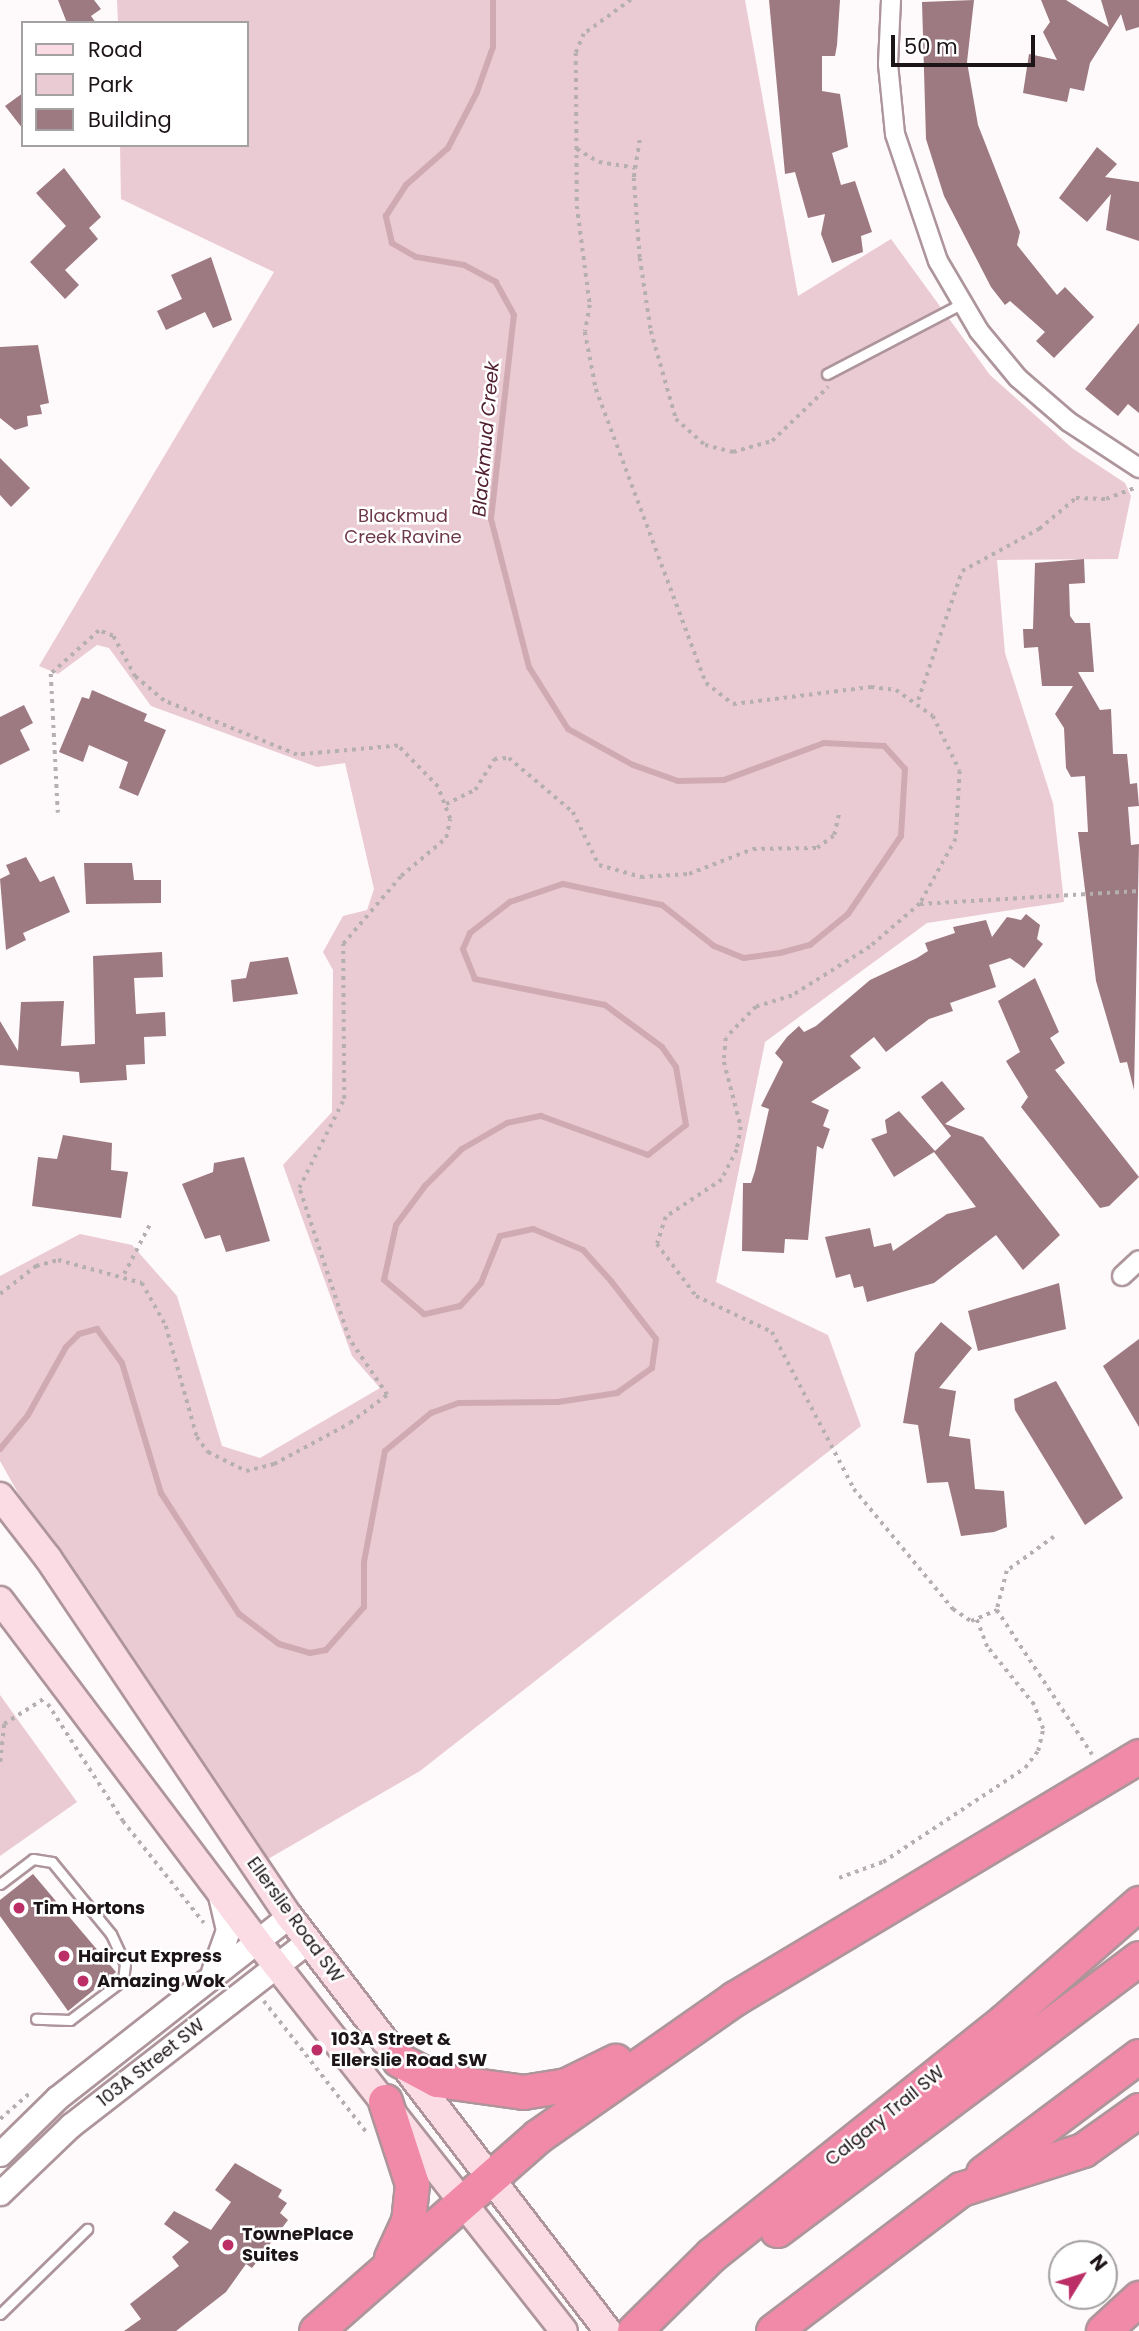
<!DOCTYPE html>
<style>
body{margin:0}
#map{position:relative;width:1139px;height:2331px;overflow:hidden;background:#fef9fa;font-family:Poppins,sans-serif}
div>[style]{position:absolute}
[style*='--x']{left:calc(var(--x)*1px);top:calc(var(--y)*1px);width:calc(var(--w)*1px);rotate:calc(var(--a)*1deg)}
.green>*{inset:0;background:#ebcbd3}
.stream>*{height:6px;margin:-3px;padding:0 3px;transform-origin:3px;border-radius:3px;background:#d0aab3}
.building>*{inset:0;background:#9d7982}
.path>*{height:3.5px;margin-top:-1.75px;transform-origin:0;background:repeating-linear-gradient(90deg,#b5afb1 0 3.5px,transparent 0 8.5px)}
.roads{filter:drop-shadow(2px 0 #ad959b) drop-shadow(-2px 0 #ad959b) drop-shadow(0 2px #ad959b) drop-shadow(0 -2px #ad959b)}
.service>*{height:9px;margin:-4.5px;padding:0 4.5px;transform-origin:4.5px;border-radius:4.5px;background:#fff}
.minor>*{height:18px;margin:-9px;padding:0 9px;transform-origin:9px;border-radius:9px;background:#fff}
.tertiary>*{height:23px;margin:-11.5px;padding:0 11.5px;transform-origin:11.5px;border-radius:11.5px;background:#fff}
.secondary>*{height:26px;margin:-13px;padding:0 13px;transform-origin:13px;border-radius:13px;background:#fbdce5}
.motorway>*{height:33px;margin:-16.5px;padding:0 16.5px;transform-origin:16.5px;border-radius:16.5px;background:#f189a8}
.dots>*{width:19px;height:19px;translate:-50% -50%;box-sizing:border-box;border:4px solid #fff;border-radius:50%}
span{translate:-50% -50%;white-space:nowrap;text-align:center;line-height:1.15;-webkit-text-stroke:5px #fff;paint-order:stroke}
.park-label{font-size:18px;color:#6d3949}
.poi-label{font-size:18px;color:#1c1416;font-weight:700}
.left{translate:0 -50%;text-align:left}
.street-label{font-size:18px;color:#1c1416}
.water-label{font-size:19px;color:#512030;font-style:italic}
.legend{position:absolute;left:21px;top:21px;width:228px;height:126px;box-sizing:border-box;background:#fff;border:2px solid #a4a1a2;margin:0;padding:9px 12px;list-style:none;font-size:21px;color:#1c1416}
.legend li{display:flex;align-items:center;gap:14px;height:35px}
.legend b{width:35px;border:2px solid #a4a1a2}
.north{position:absolute;left:1048px;top:2240px;width:70px;height:70px;box-sizing:border-box;background:#fff;border:2px solid #a4a1a2;border-radius:50%;rotate:52deg;font-size:19px;font-weight:700;line-height:28px;text-align:center;color:#1c1416}
.north::after{content:'';display:block;margin:auto;width:24px;height:32px;background:#bb2f66;clip-path:polygon(50% 0,100% 100%,50% 72%,0 100%)}
.scale{position:absolute;left:891px;top:35px;width:144px;height:32px;box-sizing:border-box;border:4px solid #1c1416;border-top:0;padding-left:9px;font-size:21px;line-height:24px;white-space:nowrap;color:#1c1416;-webkit-text-stroke:5px #fff;paint-order:stroke}
</style>
<div id="map">
<div class="green">
<div style="clip-path:polygon(117px 0,745px 0,798px 296px,891px 239px,990px 375px,1072px 448px,1125px 483px,1131px 496px,1118px 559px,997px 560px,1005px 653px,1053px 803px,1064px 902px,927px 923px,765px 1042px,716px 1282px,828px 1335px,861px 1426px,420px 1771px,268px 1859px,44px 1539px,0 1461px,0 1276px,80px 1234px,132px 1245px,177px 1296px,222px 1446px,260px 1458px,380px 1388px,352px 1356px,283px 1165px,332px 1112px,333px 970px,323px 952px,343px 916px,367px 910px,374px 889px,345px 763px,317px 767px,151px 706px,109px 648px,97px 645px,58px 674px,39px 666px,274px 272px,121px 199px,120px 145px,247px 145px,247px 23px,118px 23px)"></div>
<div style="clip-path:polygon(0 1695px,77px 1802px,0 1856px)"></div>
</div>
<div class="stream">
<div style="--x:0;--y:1449;--w:44;--a:-50.5"></div>
<div style="--x:28;--y:1415;--w:78;--a:-60.8"></div>
<div style="--x:66;--y:1347;--w:18;--a:-45"></div>
<div style="--x:79;--y:1334;--w:19;--a:-16"></div>
<div style="--x:97;--y:1329;--w:42;--a:53.7"></div>
<div style="--x:122;--y:1363;--w:136;--a:73.3"></div>
<div style="--x:161;--y:1493;--w:144;--a:57.2"></div>
<div style="--x:239;--y:1614;--w:50;--a:36.9"></div>
<div style="--x:279;--y:1644;--w:32;--a:16"></div>
<div style="--x:310;--y:1653;--w:16;--a:-11"></div>
<div style="--x:326;--y:1650;--w:57;--a:-48.5"></div>
<div style="--x:364;--y:1607;--w:45;--a:-90"></div>
<div style="--x:364;--y:1562;--w:113;--a:-79.3"></div>
<div style="--x:385;--y:1451;--w:60;--a:-39.6"></div>
<div style="--x:431;--y:1413;--w:30;--a:-20"></div>
<div style="--x:459;--y:1403;--w:99;--a:-0.6"></div>
<div style="--x:558;--y:1402;--w:60;--a:-8.7"></div>
<div style="--x:617;--y:1393;--w:43;--a:-35.5"></div>
<div style="--x:652;--y:1368;--w:29;--a:-82"></div>
<div style="--x:656;--y:1339;--w:73;--a:-127.8"></div>
<div style="--x:611;--y:1281;--w:42;--a:-132.1"></div>
<div style="--x:583;--y:1250;--w:54;--a:-157.2"></div>
<div style="--x:533;--y:1229;--w:34;--a:168"></div>
<div style="--x:500;--y:1236;--w:51;--a:112"></div>
<div style="--x:481;--y:1283;--w:31;--a:132"></div>
<div style="--x:460;--y:1306;--w:37;--a:167"></div>
<div style="--x:424;--y:1314;--w:52;--a:-139.6"></div>
<div style="--x:384;--y:1280;--w:56;--a:-77.7"></div>
<div style="--x:396;--y:1225;--w:49;--a:-53.4"></div>
<div style="--x:425;--y:1186;--w:52;--a:-45"></div>
<div style="--x:462;--y:1149;--w:52;--a:-30"></div>
<div style="--x:507;--y:1123;--w:35;--a:-12"></div>
<div style="--x:541;--y:1116;--w:114;--a:20"></div>
<div style="--x:648;--y:1155;--w:48;--a:-38.3"></div>
<div style="--x:686;--y:1125;--w:59;--a:-99.8"></div>
<div style="--x:676;--y:1067;--w:24;--a:-125"></div>
<div style="--x:662;--y:1047;--w:71;--a:-143.6"></div>
<div style="--x:605;--y:1005;--w:133;--a:-168.7"></div>
<div style="--x:475;--y:979;--w:32;--a:-112"></div>
<div style="--x:463;--y:949;--w:17;--a:-66"></div>
<div style="--x:470;--y:933;--w:51;--a:-37.8"></div>
<div style="--x:510;--y:902;--w:56;--a:-18.8"></div>
<div style="--x:563;--y:884;--w:101;--a:12"></div>
<div style="--x:662;--y:905;--w:66;--a:38.3"></div>
<div style="--x:714;--y:946;--w:32;--a:22"></div>
<div style="--x:744;--y:958;--w:36;--a:-8"></div>
<div style="--x:780;--y:953;--w:31;--a:-15"></div>
<div style="--x:810;--y:945;--w:49;--a:-39.2"></div>
<div style="--x:848;--y:914;--w:94;--a:-55.8"></div>
<div style="--x:901;--y:836;--w:67;--a:-86.6"></div>
<div style="--x:905;--y:769;--w:31;--a:-132"></div>
<div style="--x:884;--y:746;--w:60;--a:-177.1"></div>
<div style="--x:824;--y:743;--w:107;--a:159.7"></div>
<div style="--x:724;--y:780;--w:46;--a:178.8"></div>
<div style="--x:678;--y:781;--w:48;--a:-160.4"></div>
<div style="--x:633;--y:765;--w:74;--a:-151"></div>
<div style="--x:568;--y:729;--w:73;--a:-122.2"></div>
<div style="--x:529;--y:667;--w:153;--a:-104.4"></div>
<div style="--x:491;--y:519;--w:205;--a:-83.6"></div>
<div style="--x:514;--y:315;--w:38;--a:-119"></div>
<div style="--x:496;--y:282;--w:36;--a:-152"></div>
<div style="--x:464;--y:265;--w:49;--a:-170.5"></div>
<div style="--x:416;--y:257;--w:28;--a:-150"></div>
<div style="--x:392;--y:243;--w:28;--a:-103"></div>
<div style="--x:386;--y:216;--w:37;--a:-57"></div>
<div style="--x:406;--y:185;--w:56;--a:-41.4"></div>
<div style="--x:448;--y:148;--w:63;--a:-62.6"></div>
<div style="--x:477;--y:92;--w:48;--a:-70.4"></div>
<div style="--x:493;--y:47;--w:47;--a:-90"></div>
</div>
<div class="building">
<div style="clip-path:polygon(58px 0,94px 0,101px 9px,91px 16px,96px 23px,67px 23px)"></div>
<div style="clip-path:polygon(769px 0,840px 0,837px 45px,835px 56px,822px 56px,822px 91px,840px 94px,848px 147px,832px 153px,841px 185px,855px 181px,872px 232px,861px 236px,863px 252px,832px 263px,821px 234px,825px 214px,808px 218px,795px 172px,785px 174px)"></div>
<div style="clip-path:polygon(974px 0,967px 62px,978px 125px,1020px 232px,1017px 245px,1057px 295px,1065px 287px,1094px 317px,1054px 358px,1036px 341px,1045px 332px,1010px 301px,1005px 305px,991px 287px,944px 196px,926px 139px,922px 2px)"></div>
<div style="clip-path:polygon(1041px 0,1066px 0,1109px 27px,1101px 0,1139px 0,1139px 27px,1126px 31px,1121px 14px,1090px 63px,1084px 91px,1070px 88px,1067px 102px,1023px 93px,1029px 54px,1057px 60px,1043px 32px,1050px 22px)"></div>
<div style="clip-path:polygon(23px 93px,23px 129px,5px 106px)"></div>
<div style="clip-path:polygon(1097px 147px,1117px 164px,1105px 177px,1139px 182px,1139px 241px,1106px 230px,1111px 194px,1087px 222px,1059px 198px)"></div>
<div style="clip-path:polygon(64px 168px,101px 217px,89px 228px,98px 239px,65px 270px,79px 285px,65px 299px,30px 262px,66px 226px,36px 193px)"></div>
<div style="clip-path:polygon(211px 257px,232px 320px,213px 328px,205px 312px,166px 330px,157px 311px,182px 299px,171px 275px)"></div>
<div style="clip-path:polygon(1139px 323px,1139px 413px,1128px 404px,1118px 416px,1085px 389px)"></div>
<div style="clip-path:polygon(38px 345px,49px 403px,40px 405px,42px 414px,27px 416px,28px 426px,15px 430px,0 418px,0 347px)"></div>
<div style="clip-path:polygon(0 458px,30px 488px,11px 507px,0 495px)"></div>
<div style="clip-path:polygon(1084px 559px,1085px 583px,1069px 584px,1070px 616px,1075px 623px,1090px 623px,1094px 672px,1078px 672px,1100px 710px,1111px 709px,1113px 754px,1127px 754px,1130px 784px,1137px 783px,1139px 806px,1128px 807px,1131px 845px,1139px 844px,1134px 1090px,1127px 1062px,1120px 1063px,1096px 981px,1078px 832px,1088px 832px,1085px 776px,1071px 777px,1066px 768px,1064px 728px,1055px 714px,1073px 686px,1042px 686px,1038px 647px,1024px 648px,1023px 629px,1033px 629px,1035px 563px)"></div>
<div style="clip-path:polygon(92px 690px,147px 714px,144px 721px,166px 730px,138px 796px,119px 788px,128px 762px,89px 745px,83px 762px,59px 752px,82px 697px,89px 699px)"></div>
<div style="clip-path:polygon(24px 705px,33px 723px,20px 730px,30px 750px,0 765px,0 717px)"></div>
<div style="clip-path:polygon(26px 857px,40px 882px,54px 876px,70px 912px,23px 933px,26px 940px,6px 950px,0 879px,10px 874px,6px 865px)"></div>
<div style="clip-path:polygon(84px 863px,132px 863px,134px 880px,161px 880px,161px 903px,86px 904px)"></div>
<div style="clip-path:polygon(1026px 914px,1040px 925px,1037px 939px,1043px 944px,1024px 968px,1010px 958px,989px 965px,996px 987px,950px 1003px,953px 1011px,929px 1019px,886px 1052px,874px 1037px,850px 1056px,861px 1068px,811px 1102px,829px 1110px,823px 1126px,830px 1129px,823px 1149px,817px 1146px,808px 1240px,785px 1239px,784px 1253px,742px 1251px,743px 1183px,751px 1183px,755px 1171px,769px 1109px,761px 1106px,783px 1062px,775px 1053px,787px 1037px,799px 1026px,804px 1032px,816px 1026px,870px 980px,917px 958px,928px 951px,925px 943px,955px 933px,953px 927px,986px 920px,992px 937px,1007px 917px,1021px 920px)"></div>
<div style="clip-path:polygon(162px 952px,163px 977px,134px 978px,136px 1014px,165px 1012px,166px 1036px,144px 1037px,145px 1064px,126px 1065px,127px 1080px,80px 1083px,79px 1072px,0 1065px,0 1021px,18px 1051px,21px 1002px,64px 1001px,61px 1046px,95px 1044px,93px 956px)"></div>
<div style="clip-path:polygon(288px 957px,298px 994px,233px 1002px,231px 980px,246px 978px,250px 962px)"></div>
<div style="clip-path:polygon(1035px 978px,1059px 1032px,1050px 1038px,1065px 1063px,1055px 1070px,1139px 1177px,1109px 1206px,1100px 1208px,1021px 1107px,1028px 1097px,1006px 1061px,1020px 1052px,998px 1001px)"></div>
<div style="clip-path:polygon(942px 1081px,965px 1109px,945px 1124px,983px 1137px,1060px 1235px,1023px 1270px,996px 1235px,934px 1283px,867px 1302px,863px 1286px,854px 1288px,850px 1274px,836px 1278px,825px 1237px,870px 1228px,874px 1247px,891px 1243px,893px 1251px,947px 1214px,976px 1207px,934px 1152px,894px 1177px,871px 1139px,887px 1133px,885px 1120px,899px 1111px,935px 1151px,951px 1136px,921px 1097px)"></div>
<div style="clip-path:polygon(63px 1135px,112px 1143px,111px 1170px,128px 1172px,121px 1218px,32px 1206px,38px 1157px,57px 1159px)"></div>
<div style="clip-path:polygon(244px 1157px,270px 1241px,226px 1252px,220px 1235px,205px 1239px,182px 1184px,213px 1172px,214px 1163px)"></div>
<div style="clip-path:polygon(1059px 1283px,1066px 1329px,978px 1351px,968px 1311px)"></div>
<div style="clip-path:polygon(941px 1322px,972px 1348px,939px 1388px,956px 1391px,949px 1436px,970px 1439px,975px 1489px,1004px 1491px,1007px 1527px,994px 1532px,961px 1536px,948px 1482px,927px 1483px,918px 1425px,903px 1423px,915px 1353px)"></div>
<div style="clip-path:polygon(1139px 1339px,1139px 1427px,1103px 1366px)"></div>
<div style="clip-path:polygon(1056px 1381px,1123px 1498px,1085px 1525px,1015px 1410px,1014px 1399px)"></div>
<div style="clip-path:polygon(33px 1874px,116px 1972px,68px 2011px,0 1916px,0 1900px)"></div>
<div style="clip-path:polygon(235px 2163px,282px 2190px,278px 2197px,287px 2203px,280px 2213px,288px 2220px,252px 2268px,246px 2264px,226px 2292px,176px 2331px,124px 2331px,141px 2319px,130px 2304px,179px 2266px,172px 2257px,189px 2242px,164px 2224px,174px 2211px,211px 2230px,231px 2202px,215px 2190px)"></div>
</div>
<div class="path">
<div style="--x:631;--y:0;--w:58;--a:144.1"></div>
<div style="--x:584;--y:34;--w:21;--a:113"></div>
<div style="--x:576;--y:53;--w:153;--a:89.6"></div>
<div style="--x:577;--y:206;--w:100;--a:82.5"></div>
<div style="--x:590;--y:305;--w:27;--a:100"></div>
<div style="--x:585;--y:332;--w:58;--a:79.1"></div>
<div style="--x:596;--y:389;--w:314;--a:69.5"></div>
<div style="--x:706;--y:683;--w:34;--a:38"></div>
<div style="--x:733;--y:704;--w:139;--a:-7"></div>
<div style="--x:871;--y:687;--w:25;--a:7"></div>
<div style="--x:896;--y:690;--w:45;--a:35.1"></div>
<div style="--x:933;--y:716;--w:61;--a:63.9"></div>
<div style="--x:960;--y:771;--w:68;--a:93.4"></div>
<div style="--x:956;--y:839;--w:74;--a:119"></div>
<div style="--x:920;--y:904;--w:66;--a:139.3"></div>
<div style="--x:870;--y:947;--w:92;--a:147.9"></div>
<div style="--x:792;--y:996;--w:38;--a:163"></div>
<div style="--x:756;--y:1007;--w:43;--a:134.1"></div>
<div style="--x:726;--y:1038;--w:24;--a:95"></div>
<div style="--x:724;--y:1062;--w:67;--a:75.3"></div>
<div style="--x:741;--y:1127;--w:23;--a:100"></div>
<div style="--x:737;--y:1150;--w:34;--a:117"></div>
<div style="--x:722;--y:1180;--w:67;--a:146.5"></div>
<div style="--x:666;--y:1217;--w:28;--a:108"></div>
<div style="--x:657;--y:1244;--w:65;--a:53.1"></div>
<div style="--x:696;--y:1296;--w:84;--a:25.3"></div>
<div style="--x:772;--y:1332;--w:177;--a:62.4"></div>
<div style="--x:854;--y:1489;--w:156;--a:50.5"></div>
<div style="--x:953;--y:1609;--w:22;--a:34"></div>
<div style="--x:971;--y:1621;--w:28;--a:-23"></div>
<div style="--x:640;--y:140;--w:38;--a:99"></div>
<div style="--x:634;--y:178;--w:80;--a:85.7"></div>
<div style="--x:640;--y:258;--w:74;--a:81.4"></div>
<div style="--x:651;--y:331;--w:91;--a:74.1"></div>
<div style="--x:676;--y:419;--w:39;--a:42"></div>
<div style="--x:705;--y:445;--w:29;--a:14"></div>
<div style="--x:733;--y:452;--w:41;--a:-15.8"></div>
<div style="--x:772;--y:441;--w:78;--a:-44"></div>
<div style="--x:577;--y:149;--w:26;--a:31"></div>
<div style="--x:599;--y:162;--w:37;--a:9"></div>
<div style="--x:918;--y:700;--w:136;--a:-71.2"></div>
<div style="--x:962;--y:571;--w:88;--a:-28.6"></div>
<div style="--x:1039;--y:529;--w:48;--a:-40"></div>
<div style="--x:1076;--y:498;--w:30;--a:2"></div>
<div style="--x:1106;--y:499;--w:31;--a:-21"></div>
<div style="--x:446;--y:804;--w:32;--a:-26"></div>
<div style="--x:475;--y:790;--w:36;--a:-58"></div>
<div style="--x:494;--y:759;--w:15;--a:-4"></div>
<div style="--x:509;--y:758;--w:84;--a:40.2"></div>
<div style="--x:573;--y:812;--w:59;--a:63.9"></div>
<div style="--x:599;--y:865;--w:44;--a:15.9"></div>
<div style="--x:641;--y:877;--w:48;--a:-3.6"></div>
<div style="--x:689;--y:874;--w:69;--a:-21.3"></div>
<div style="--x:753;--y:849;--w:64;--a:-0.9"></div>
<div style="--x:817;--y:848;--w:21;--a:-37"></div>
<div style="--x:834;--y:835;--w:22;--a:-77"></div>
<div style="--x:920;--y:904;--w:219;--a:-3.4"></div>
<div style="--x:124;--y:1274;--w:56;--a:-62.5"></div>
<div style="--x:0;--y:1294;--w:46;--a:-37.9"></div>
<div style="--x:36;--y:1266;--w:23;--a:-15"></div>
<div style="--x:58;--y:1260;--w:87;--a:15.3"></div>
<div style="--x:142;--y:1283;--w:49;--a:60.8"></div>
<div style="--x:166;--y:1326;--w:115;--a:74.4"></div>
<div style="--x:197;--y:1437;--w:19;--a:54"></div>
<div style="--x:208;--y:1452;--w:42;--a:26.6"></div>
<div style="--x:246;--y:1471;--w:29;--a:-14"></div>
<div style="--x:274;--y:1464;--w:86;--a:-28.3"></div>
<div style="--x:350;--y:1423;--w:46;--a:-37.1"></div>
<div style="--x:387;--y:1395;--w:68;--a:-124.2"></div>
<div style="--x:349;--y:1339;--w:159;--a:-108.3"></div>
<div style="--x:299;--y:1188;--w:100;--a:-63.2"></div>
<div style="--x:344;--y:1099;--w:155;--a:-90.4"></div>
<div style="--x:343;--y:944;--w:89;--a:-49.5"></div>
<div style="--x:401;--y:876;--w:59;--a:-40.2"></div>
<div style="--x:446;--y:838;--w:19;--a:-78"></div>
<div style="--x:450;--y:819;--w:34;--a:-111"></div>
<div style="--x:438;--y:787;--w:57;--a:-134.3"></div>
<div style="--x:398;--y:746;--w:101;--a:174.9"></div>
<div style="--x:297;--y:755;--w:144;--a:-157.9"></div>
<div style="--x:164;--y:701;--w:38;--a:-140"></div>
<div style="--x:135;--y:677;--w:47;--a:-118.2"></div>
<div style="--x:113;--y:636;--w:15;--a:-160"></div>
<div style="--x:99;--y:631;--w:64;--a:138.1"></div>
<div style="--x:51;--y:674;--w:139;--a:87.1"></div>
<div style="--x:1054;--y:1537;--w:58;--a:144.1"></div>
<div style="--x:1007;--y:1571;--w:40;--a:104.4"></div>
<div style="--x:997;--y:1610;--w:173;--a:56.6"></div>
<div style="--x:48;--y:1704;--w:139;--a:57.3"></div>
<div style="--x:123;--y:1821;--w:130;--a:51.5"></div>
<div style="--x:0;--y:1762;--w:38;--a:-84"></div>
<div style="--x:4;--y:1724;--w:49;--a:-32.4"></div>
<div style="--x:839;--y:1878;--w:47;--a:-20"></div>
<div style="--x:883;--y:1862;--w:170;--a:-33.5"></div>
<div style="--x:1025;--y:1768;--w:21;--a:-53"></div>
<div style="--x:1038;--y:1751;--w:23;--a:-77"></div>
<div style="--x:1043;--y:1729;--w:26;--a:-111"></div>
<div style="--x:1034;--y:1705;--w:75;--a:-129"></div>
<div style="--x:987;--y:1647;--w:30;--a:-111"></div>
<div style="--x:264;--y:2001;--w:167;--a:52"></div>
<div style="--x:0;--y:2119;--w:41;--a:-41.1"></div>
</div>
<div class="roads">
<div class="service">
<div style="--x:827;--y:374;--w:151;--a:-27.6"></div>
<div style="--x:0;--y:1884;--w:41;--a:-37.1"></div>
<div style="--x:33;--y:1859;--w:19;--a:9"></div>
<div style="--x:52;--y:1862;--w:93;--a:50.7"></div>
<div style="--x:111;--y:1934;--w:33;--a:65"></div>
<div style="--x:125;--y:1964;--w:16;--a:97"></div>
<div style="--x:123;--y:1980;--w:66;--a:143"></div>
<div style="--x:70;--y:2020;--w:34;--a:-178"></div>
<div style="--x:0;--y:2314;--w:122;--a:-44.3"></div>
</div>
<div class="minor">
<div style="--x:891;--y:0;--w:64;--a:92.7"></div>
<div style="--x:888;--y:64;--w:70;--a:84.3"></div>
<div style="--x:895;--y:134;--w:134;--a:71.3"></div>
<div style="--x:938;--y:261;--w:81;--a:59.6"></div>
<div style="--x:979;--y:331;--w:61;--a:50.3"></div>
<div style="--x:1018;--y:378;--w:67;--a:40.8"></div>
<div style="--x:1069;--y:422;--w:84;--a:33.3"></div>
<div style="--x:1122;--y:1276;--w:23;--a:-43"></div>
</div>
<div class="tertiary">
<div style="--x:213;--y:1972;--w:45;--a:-70.3"></div>
<div style="--x:228;--y:1930;--w:36;--a:-103"></div>
<div style="--x:0;--y:2154;--w:80;--a:-44.5"></div>
<div style="--x:57;--y:2098;--w:295;--a:-38.1"></div>
<div style="--x:0;--y:2193;--w:98;--a:-43.8"></div>
<div style="--x:71;--y:2125;--w:300;--a:-37.8"></div>
</div>
<div class="secondary">
<div style="--x:0;--y:1496;--w:78;--a:52.3"></div>
<div style="--x:48;--y:1558;--w:432;--a:56.1"></div>
<div style="--x:289;--y:1916;--w:523;--a:52.45"></div>
<div style="--x:0;--y:1600;--w:427;--a:53"></div>
<div style="--x:257;--y:1941;--w:496;--a:51.8"></div>
</div>
<div class="motorway">
<div style="--x:399;--y:2060;--w:43;--a:27.8"></div>
<div style="--x:437;--y:2080;--w:87;--a:7.9"></div>
<div style="--x:523;--y:2092;--w:44;--a:-9.2"></div>
<div style="--x:566;--y:2085;--w:55;--a:-26.1"></div>
<div style="--x:385;--y:2101;--w:87;--a:72"></div>
<div style="--x:412;--y:2184;--w:37;--a:96"></div>
<div style="--x:408;--y:2221;--w:41;--a:114.7"></div>
<div style="--x:983;--y:2173;--w:195;--a:-36.9"></div>
<div style="--x:777;--y:2230;--w:453;--a:-36.9"></div>
<div style="--x:316;--y:2331;--w:295;--a:-41.3"></div>
<div style="--x:538;--y:2136;--w:241;--a:-35"></div>
<div style="--x:735;--y:1998;--w:471;--a:-30.9"></div>
<div style="--x:634;--y:2331;--w:108;--a:-44.6"></div>
<div style="--x:711;--y:2255;--w:376;--a:-38.6"></div>
<div style="--x:1005;--y:2020;--w:178;--a:-41.1"></div>
<div style="--x:773;--y:2331;--w:236;--a:-37.1"></div>
<div style="--x:961;--y:2189;--w:128;--a:-17.7"></div>
<div style="--x:1083;--y:2150;--w:69;--a:-35.5"></div>
<div style="--x:1103;--y:2331;--w:49;--a:-42.5"></div>
</div>
</div>
<div class="dots">
<div style="left:19px;top:1908px;background:#bb2f66"></div>
<div style="left:64px;top:1956px;background:#bb2f66"></div>
<div style="left:83px;top:1981px;background:#bb2f66"></div>
<div style="left:317px;top:2050px;background:#bb2f66"></div>
<div style="left:228px;top:2245px;background:#bb2f66"></div>
</div>
<div class="park-label">
<span style="left:403px;top:527px">Blackmud<br>Creek Ravine</span>
</div>
<div class="poi-label">
<span class="left" style="left:33px;top:1908px">Tim Hortons</span>
<span class="left" style="left:78px;top:1956px">Haircut Express</span>
<span class="left" style="left:97px;top:1981px">Amazing Wok</span>
<span class="left" style="left:331px;top:2050px">103A Street &amp;<br>Ellerslie Road SW</span>
<span class="left" style="left:242px;top:2245px">TownePlace<br>Suites</span>
</div>
<div class="street-label">
<span style="left:295px;top:1920px;rotate:54deg">Ellerslie Road SW</span>
<span style="left:151px;top:2063px;rotate:-38deg">103A Street SW</span>
<span style="left:885px;top:2116px;rotate:-39deg">Calgary Trail SW</span>
</div>
<div class="water-label">
<span style="left:486px;top:439px;rotate:-85deg">Blackmud Creek</span>
</div>
<ul class="legend">
<li><b style="height:9px;background:#fbdce5"></b>Road</li>
<li><b style="height:19px;background:#ebcbd3"></b>Park</li>
<li><b style="height:19px;background:#9d7982"></b>Building</li>
</ul>
<div class="north">N</div>
<div class="scale">50 m</div>
</div>
